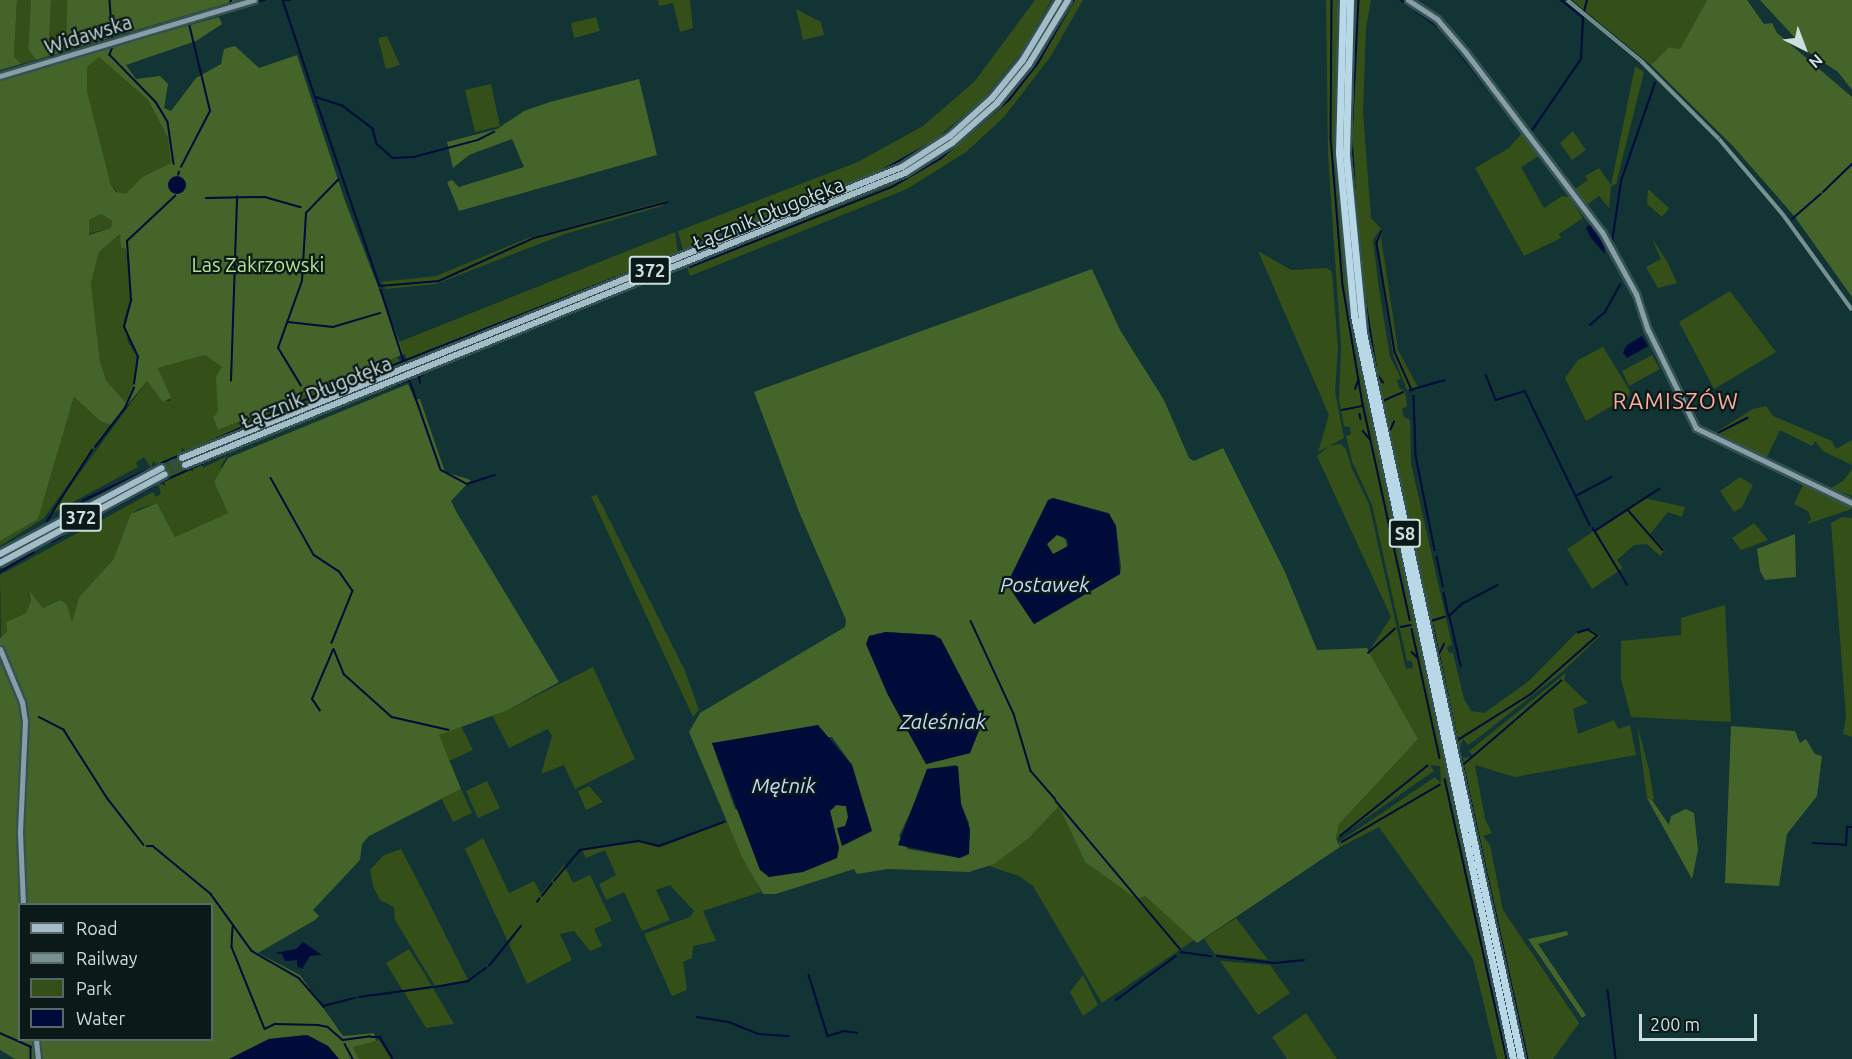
<!DOCTYPE html>
<meta charset="utf-8">
<style>
body{margin:0}
#map{position:relative;width:1852px;height:1059px;overflow:hidden;background:#123434;font-family:Ubuntu,sans-serif}
div>[style]{position:absolute}
[style*='--x']{left:calc(var(--x)*1px);top:calc(var(--y)*1px);width:calc(var(--w)*1px);rotate:calc(var(--a)*1deg)}
.green>*{inset:0;background:#345018}
.forest>*{inset:0;background:#456429}
.round{border-radius:50%}
.water>*{inset:0;background:#000b3a}
.stream>*{height:1.5px;margin:-0.75px;padding:0 0.75px;transform-origin:0.75px;border-radius:0.75px;background:#000b3a}
.primary-tunnel>*{height:6px;margin-top:-3px;transform-origin:0;background:repeating-linear-gradient(90deg,#2e4e4e 0 6px,transparent 0 9px)}
.roads{filter:drop-shadow(2px 0 #335353) drop-shadow(-2px 0 #335353) drop-shadow(0 2px #335353) drop-shadow(0 -2px #335353)}
.secondary>*{height:5px;margin:-2.5px;padding:0 2.5px;transform-origin:2.5px;border-radius:2.5px;background:#899da7}
.primary>*{height:6px;margin:-3px;padding:0 3px;transform-origin:3px;border-radius:3px;background:#a3bcc8}
.highway>*{height:7px;margin:-3.5px;padding:0 3.5px;transform-origin:3.5px;border-radius:3.5px;background:#b9d8e7}
.rail>*{height:4px;margin-top:-2px;transform-origin:0;background:repeating-linear-gradient(90deg,#0b1919 0 4.5px,#779090 0 9px);box-sizing:border-box;border-block:2px solid #779090}
span{translate:-50% -50%;white-space:nowrap;text-align:center;line-height:1.15;-webkit-text-stroke:4.5px #0b1919;paint-order:stroke}
.shield-label span{padding:2px 4px;background:#0b1919;border:2px solid;border-radius:4px;-webkit-text-stroke-width:0}
.shield-label{font-size:18px;color:#ccdede;font-weight:700}
.street-label{font-size:20px;color:#ccdede}
.park-label{font-size:20px;color:#b3e38d}
.water-label{font-size:21px;color:#c6d9f9;font-style:italic}
.quarter-label{font-size:22px;color:#fead99;letter-spacing:1.5px}
.legend{position:absolute;left:18px;top:903px;width:195px;height:138px;box-sizing:border-box;background:#0b1919;border:2px solid #586868;margin:0;padding:8px 10px;list-style:none;font-size:18px;color:#ccdede}
.legend li{display:flex;align-items:center;gap:12px;height:30px}
.legend b{width:30px;border:2px solid #586868}
.north{position:absolute;left:1774px;top:18px;width:60px;height:60px;-webkit-text-stroke:4px #0b1919;paint-order:stroke;rotate:138deg;font-size:16px;font-weight:700;line-height:24px;text-align:center;color:#ccdede}
.north::after{content:'';display:block;margin:auto;width:21px;height:27px;background:#ccdede;clip-path:polygon(50% 0,100% 100%,50% 72%,0 100%)}
.scale{position:absolute;left:1639px;top:1014px;width:118px;height:27px;box-sizing:border-box;border:3px solid #ccdede;border-top:0;padding-left:8px;font-size:18px;line-height:21px;white-space:nowrap;color:#ccdede;-webkit-text-stroke:4px #0b1919;paint-order:stroke}
</style>
<div id="map">
<div class="green">
<div style="clip-path:polygon(17px 0,31px 0,28px 49px,36px 60px,21px 64px,14px 56px)"></div>
<div style="clip-path:polygon(51px 0,67px 0,66px 39px,72px 49px,59px 53px,49px 42px)"></div>
<div style="clip-path:polygon(658px 0,690px 0,693px 28px,680px 32px,673px 3px,659px 6px)"></div>
<div style="clip-path:polygon(1035px 0,1055px 0,1018px 61px,989px 96px,941px 139px,891px 169px,686px 252px,683px 250px,678px 231px,858px 162px,923px 126px,975px 81px)"></div>
<div style="clip-path:polygon(1071px 0,1083px 0,1051px 56px,1004px 117px,966px 152px,907px 189px,690px 276px,687px 266px,887px 187px,947px 152px,986px 119px,1023px 78px)"></div>
<div style="clip-path:polygon(1326px 0,1339px 0,1334px 158px,1352px 332px,1509px 1059px,1497px 1059px,1473px 959px,1379px 827px,1340px 847px,1339px 842px,1435px 777px,1441px 783px,1440px 766px,1430px 765px,1434px 771px,1336px 839px,1339px 824px,1349px 812px,1418px 739px,1369px 651px,1391px 617px,1317px 456px,1329px 446px,1341px 444px,1346px 449px,1352px 469px,1369px 504px,1406px 669px,1413px 668px,1412px 661px,1407px 661px,1372px 505px,1352px 461px,1346px 436px,1351px 434px,1350px 427px,1344px 426px,1339px 400px,1341px 347px,1328px 155px)"></div>
<div style="clip-path:polygon(1356px 0,1371px 0,1366px 28px,1363px 112px,1371px 218px,1383px 231px,1381px 237px,1398px 350px,1419px 389px,1407px 390px,1393px 354px,1376px 241px,1380px 229px,1373px 240px,1379px 289px,1390px 357px,1401px 378px,1397px 380px,1399px 388px,1405px 391px,1407px 406px,1402px 409px,1404px 417px,1410px 420px,1411px 463px,1452px 645px,1447px 647px,1449px 653px,1453px 653px,1464px 699px,1471px 711px,1484px 713px,1529px 681px,1577px 632px,1592px 630px,1600px 636px,1562px 672px,1482px 735px,1468px 745px,1463px 739px,1458px 752px,1384px 412px,1363px 296px,1351px 147px)"></div>
<div style="clip-path:polygon(1572px 0,1707px 0,1680px 49px,1669px 47px,1651px 65px)"></div>
<div style="clip-path:polygon(796px 9px,821px 22px,824px 35px,803px 40px)"></div>
<div style="clip-path:polygon(596px 17px,600px 31px,574px 38px,571px 23px)"></div>
<div style="clip-path:polygon(387px 36px,400px 65px,386px 69px,378px 38px)"></div>
<div style="clip-path:polygon(99px 57px,148px 100px,168px 138px,172px 163px,142px 177px,137px 184px,308px 393px,328px 384px,178px 199px,190px 190px,342px 379px,396px 357px,403px 363px,182px 454px,186px 452px,182px 447px,181px 453px,183px 462px,193px 472px,193px 467px,201px 464px,203px 468px,227px 456px,221px 466px,222px 473px,214px 482px,228px 513px,175px 537px,157px 503px,138px 509px,131px 515px,113px 560px,79px 597px,72px 623px,60px 600px,43px 608px,28px 592px,31px 601px,26px 613px,6px 622px,7px 630px,1px 638px,0 575px,153px 492px,156px 497px,161px 494px,158px 483px,165px 486px,164px 470px,153px 461px,151px 468px,144px 457px,136px 462px,138px 467px,49px 515px,147px 381px,163px 401px,171px 401px,158px 368px,205px 355px,214px 358px,222px 367px,218px 412px,213px 419px,218px 430px,294px 399px,193px 274px,111px 185px,87px 91px,61px 60px)"></div>
<div style="clip-path:polygon(1635px 66px,1644px 72px,1616px 184px,1611px 186px,1609px 208px,1599px 196px,1587px 205px,1575px 189px,1588px 180px,1585px 176px,1599px 168px,1611px 185px)"></div>
<div style="clip-path:polygon(491px 84px,500px 126px,475px 132px,465px 90px)"></div>
<div style="clip-path:polygon(1573px 131px,1586px 150px,1572px 160px,1560px 143px)"></div>
<div style="clip-path:polygon(1522px 133px,1539px 156px,1521px 167px,1544px 208px,1562px 196px,1569px 197px,1583px 218px,1559px 234px,1561px 238px,1524px 256px,1475px 168px,1509px 148px)"></div>
<div style="clip-path:polygon(1648px 189px,1669px 208px,1662px 217px,1647px 204px)"></div>
<div style="clip-path:polygon(668px 200px,662px 206px,565px 234px,436px 284px,386px 289px,381px 282px,436px 276px,528px 238px)"></div>
<div style="clip-path:polygon(101px 214px,112px 221px,111px 228px,88px 234px,89px 220px)"></div>
<div style="clip-path:polygon(675px 232px,678px 255px,617px 279px,408px 362px,399px 342px)"></div>
<div style="clip-path:polygon(120px 234px,130px 269px,130px 300px,124px 320px,128px 342px,137px 357px,132px 393px,126px 403px,106px 380px,100px 361px,91px 283px,99px 252px)"></div>
<div style="clip-path:polygon(1651px 237px,1668px 263px,1677px 283px,1658px 288px,1646px 267px,1661px 259px)"></div>
<div style="clip-path:polygon(1258px 251px,1291px 270px,1327px 268px,1332px 272px,1338px 348px,1335px 392px,1344px 438px,1318px 452px,1329px 415px)"></div>
<div style="clip-path:polygon(1730px 291px,1776px 352px,1714px 389px,1679px 322px)"></div>
<div style="clip-path:polygon(1603px 347px,1630px 391px,1629px 396px,1586px 421px,1565px 378px,1578px 360px)"></div>
<div style="clip-path:polygon(1652px 355px,1660px 369px,1629px 386px,1622px 371px)"></div>
<div style="clip-path:polygon(74px 397px,100px 421px,111px 425px,44px 518px,0 546px,0 541px,38px 519px)"></div>
<div style="clip-path:polygon(1766px 406px,1773px 416px,1832px 441px,1836px 449px,1852px 440px,1852px 465px,1823px 451px,1815px 441px,1812px 446px,1780px 430px,1767px 457px,1713px 434px,1753px 409px)"></div>
<div style="clip-path:polygon(1852px 469px,1852px 496px,1831px 488px,1843px 481px)"></div>
<div style="clip-path:polygon(1740px 477px,1753px 485px,1742px 507px,1734px 512px,1720px 491px)"></div>
<div style="clip-path:polygon(1804px 483px,1844px 502px,1852px 509px,1807px 524px,1811px 519px,1808px 511px,1794px 504px)"></div>
<div style="clip-path:polygon(597px 495px,685px 671px,699px 710px,693px 717px,591px 496px)"></div>
<div style="clip-path:polygon(1644px 498px,1685px 507px,1682px 517px,1668px 512px,1650px 534px,1665px 550px,1660px 556px,1647px 544px,1634px 545px,1617px 560px,1623px 568px,1592px 589px,1567px 549px)"></div>
<div style="clip-path:polygon(1842px 517px,1852px 518px,1852px 737px,1843px 734px,1846px 717px,1831px 523px)"></div>
<div style="clip-path:polygon(1754px 523px,1768px 540px,1741px 550px,1732px 538px)"></div>
<div style="clip-path:polygon(1725px 605px,1731px 722px,1631px 717px,1621px 679px,1621px 641px,1681px 635px,1681px 618px)"></div>
<div style="clip-path:polygon(593px 667px,635px 759px,575px 789px,564px 765px,541px 774px,552px 736px,548px 729px,509px 748px,491px 713px,508px 710px)"></div>
<div style="clip-path:polygon(1566px 673px,1564px 680px,1588px 703px,1573px 709px,1578px 734px,1614px 720px,1618px 729px,1630px 725px,1636px 755px,1515px 777px,1475px 765px,1485px 819px,1492px 833px,1483px 836px,1490px 845px,1503px 910px,1579px 1023px,1553px 1059px,1525px 1059px,1460px 758px,1474px 757px,1469px 751px)"></div>
<div style="clip-path:polygon(1637px 725px,1649px 769px,1654px 800px,1647px 798px)"></div>
<div style="clip-path:polygon(461px 726px,473px 750px,449px 761px,438px 735px)"></div>
<div style="clip-path:polygon(487px 781px,500px 808px,478px 818px,466px 791px)"></div>
<div style="clip-path:polygon(589px 786px,603px 802px,586px 810px,578px 791px)"></div>
<div style="clip-path:polygon(461px 789px,472px 813px,453px 822px,442px 799px)"></div>
<div style="clip-path:polygon(1059px 805px,1085px 862px,1137px 898px,1145px 896px,1194px 940px,1102px 1003px,1033px 886px,1019px 876px,989px 866px,1029px 838px)"></div>
<div style="clip-path:polygon(727px 822px,761px 892px,703px 911px,716px 941px,693px 946px,692px 958px,683px 962px,687px 990px,672px 996px,644px 934px,690px 917px,694px 911px,670px 885px,656px 890px,670px 920px,642px 931px,624px 892px,606px 900px,599px 884px,616px 875px,605px 850px,586px 858px,582px 850px,639px 842px,663px 846px)"></div>
<div style="clip-path:polygon(483px 838px,509px 893px,534px 881px,541px 894px,564px 865px,573px 883px,590px 875px,612px 921px,594px 929px,602px 946px,590px 951px,574px 931px,560px 934px,572px 960px,527px 984px,509px 944px,523px 924px,508px 942px,465px 849px)"></div>
<div style="clip-path:polygon(401px 849px,423px 891px,468px 980px,435px 986px,395px 920px,394px 907px,380px 900px,373px 886px,370px 870px,384px 855px)"></div>
<div style="clip-path:polygon(1236px 918px,1268px 960px,1215px 954px,1204px 939px)"></div>
<div style="clip-path:polygon(409px 949px,432px 986px,403px 991px,386px 963px)"></div>
<div style="clip-path:polygon(1220px 961px,1270px 965px,1290px 993px,1258px 1015px)"></div>
<div style="clip-path:polygon(1083px 975px,1098px 1005px,1083px 1016px,1070px 992px)"></div>
<div style="clip-path:polygon(433px 988px,454px 1024px,426px 1028px,404px 992px)"></div>
<div style="clip-path:polygon(1306px 1013px,1337px 1059px,1287px 1059px,1272px 1037px)"></div>
<div style="clip-path:polygon(379px 1040px,391px 1059px,359px 1059px,353px 1047px)"></div>
</div>
<div class="forest">
<div style="clip-path:polygon(0 0,17px 0,14px 56px,21px 64px,0 70px)"></div>
<div style="clip-path:polygon(31px 0,51px 0,49px 42px,59px 53px,36px 60px,28px 49px)"></div>
<div style="clip-path:polygon(67px 0,238px 0,72px 49px,66px 39px)"></div>
<div style="clip-path:polygon(1707px 0,1747px 0,1764px 24px,1772px 23px,1777px 33px,1852px 97px,1852px 297px,1795px 217px,1733px 146px,1651px 65px,1669px 47px,1680px 49px)"></div>
<div style="clip-path:polygon(1760px 0,1852px 0,1852px 90px,1838px 72px,1808px 52px)"></div>
<div style="clip-path:polygon(evenodd,219px 17px,222px 24px,196px 41px,126px 65px,136px 79px,160px 76px,168px 84px,164px 108px,171px 111px,196px 78px,221px 64px,224px 49px,235px 46px,259px 68px,297px 55px,345px 201px,404px 354px,218px 430px,213px 418px,218px 411px,216px 377px,222px 367px,205px 355px,158px 368px,171px 398px,163px 402px,147px 381px,111px 425px,100px 421px,74px 397px,38px 519px,0 541px,0 78px,219px 17px,99px 57px,148px 100px,168px 138px,171px 163px,142px 177px,126px 194px,116px 192px,111px 185px,87px 91px,87px 67px,99px 57px,219px 17px,101px 214px,112px 221px,111px 228px,89px 235px,89px 220px,101px 214px,219px 17px,120px 234px,121px 247px,125px 249px,130px 269px,130px 300px,124px 329px,137px 357px,133px 387px,126px 403px,106px 380px,100px 361px,91px 283px,99px 252px,120px 234px)"></div>
<div style="clip-path:polygon(639px 79px,657px 155px,459px 211px,447px 182px,452px 180px,459px 187px,524px 167px,512px 139px,469px 155px,453px 168px,447px 142px,497px 129px,524px 111px,550px 102px)"></div>
<div style="clip-path:polygon(evenodd,1092px 269px,1120px 330px,1164px 400px,1189px 458px,1194px 461px,1223px 448px,1285px 572px,1317px 650px,1367px 648px,1418px 739px,1339px 824px,1336px 838px,1340px 847px,1197px 943px,1145px 896px,1137px 899px,1085px 862px,1059px 806px,1029px 838px,994px 864px,969px 872px,888px 869px,857px 874px,854px 869px,776px 894px,763px 894px,742px 857px,689px 732px,700px 713px,845px 627px,846px 620px,799px 512px,754px 392px,1092px 269px,1053px 498px,1109px 513px,1116px 526px,1121px 567px,1120px 574px,1034px 624px,1007px 584px,1053px 498px,1092px 269px,885px 632px,934px 635px,983px 720px,970px 753px,926px 764px,887px 693px,885px 632px,1092px 269px,832px 737px,852px 765px,860px 795px,841px 845px,848px 817px,846px 806px,836px 805px,830px 811px,839px 848px,735px 809px,712px 743px,832px 737px,1092px 269px,956px 765px,961px 804px,969px 823px,960px 858px,908px 849px,899px 836px,922px 788px,927px 769px,956px 765px)"></div>
<div style="clip-path:polygon(evenodd,408px 384px,415px 400px,420px 399px,445px 472px,471px 480px,451px 501px,457px 513px,559px 682px,508px 710px,439px 735px,461px 789px,369px 836px,362px 844px,360px 860px,313px 910px,319px 916px,315px 920px,258px 953px,300px 975px,343px 1036px,374px 1033px,376px 1041px,353px 1047px,359px 1059px,339px 1059px,328px 1046px,307px 1035px,269px 1039px,229px 1059px,15px 1059px,0 1050px,0 638px,7px 631px,6px 622px,26px 613px,31px 601px,29px 591px,43px 608px,60px 600px,67px 605px,72px 622px,79px 597px,113px 560px,131px 514px,157px 503px,175px 537px,228px 513px,214px 482px,228px 458px,408px 384px,20px 904px,212px 904px,212px 1040px,20px 1040px,20px 904px)"></div>
<div style="clip-path:polygon(1795px 534px,1796px 577px,1765px 580px,1760px 571px,1757px 549px)"></div>
<div class="round" style="left:1047px;top:535px;width:20px;height:20px"></div>
<div style="clip-path:polygon(1731px 726px,1795px 731px,1800px 743px,1806px 739px,1815px 754px,1822px 756px,1817px 796px,1787px 834px,1779px 886px,1725px 883px)"></div>
<div style="clip-path:polygon(1647px 798px,1652px 800px,1669px 825px,1671px 816px,1686px 809px,1694px 813px,1698px 850px,1692px 879px)"></div>
<div style="clip-path:polygon(1567px 931px,1568px 935px,1538px 944px,1586px 1015px,1582px 1018px,1528px 939px)"></div>
</div>
<div class="water">
<div class="round" style="left:168px;top:176px;width:18px;height:18px"></div>
<div style="clip-path:polygon(1591px 224px,1604px 244px,1605px 254px,1591px 238px,1586px 228px)"></div>
<div style="clip-path:polygon(1642px 336px,1648px 346px,1627px 358px,1623px 353px,1626px 346px)"></div>
<div style="clip-path:polygon(evenodd,1053px 498px,1109px 514px,1116px 526px,1120px 574px,1034px 624px,1007px 584px,1048px 500px,1053px 498px,1057px 535px,1067px 539px,1068px 546px,1053px 554px,1047px 544px,1057px 535px)"></div>
<div style="clip-path:polygon(885px 632px,934px 635px,941px 639px,983px 720px,970px 753px,926px 764px,887px 693px,866px 644px,869px 636px)"></div>
<div style="clip-path:polygon(818px 725px,852px 765px,872px 831px,842px 846px,837px 828px,845px 826px,848px 817px,846px 806px,836px 805px,830px 811px,839px 848px,837px 858px,803px 872px,769px 877px,760px 870px,712px 743px)"></div>
<div style="clip-path:polygon(958px 766px,961px 804px,970px 829px,969px 854px,960px 858px,898px 845px,927px 769px)"></div>
<div style="clip-path:polygon(303px 942px,322px 955px,310px 956px,302px 969px,297px 966px,297px 960px,285px 961px,282px 954px,275px 953px,296px 949px)"></div>
<div style="clip-path:polygon(307px 1035px,328px 1046px,339px 1059px,229px 1059px,269px 1039px)"></div>
</div>
<div class="stream">
<div style="--x:110;--y:0;--w:39;--a:86"></div>
<div style="--x:283;--y:0;--w:108;--a:71.6"></div>
<div style="--x:285;--y:0;--w:5;--a:0"></div>
<div style="--x:1332;--y:0;--w:137;--a:90.4"></div>
<div style="--x:1331;--y:137;--w:148;--a:85.4"></div>
<div style="--x:1343;--y:285;--w:121;--a:80.5"></div>
<div style="--x:1363;--y:404;--w:221;--a:77.7"></div>
<div style="--x:1359;--y:0;--w:138;--a:92.9"></div>
<div style="--x:1352;--y:138;--w:127;--a:86.4"></div>
<div style="--x:1360;--y:265;--w:139;--a:80.9"></div>
<div style="--x:1382;--y:402;--w:219;--a:77.4"></div>
<div style="--x:1401;--y:0;--w:49;--a:35.9"></div>
<div style="--x:1441;--y:29;--w:126;--a:51.8"></div>
<div style="--x:1414;--y:0;--w:28;--a:35"></div>
<div style="--x:1437;--y:16;--w:45;--a:48.6"></div>
<div style="--x:230;--y:4;--w:4;--a:-76"></div>
<div style="--x:1584;--y:12;--w:12;--a:-76"></div>
<div style="--x:156;--y:32;--w:113;--a:-16.5"></div>
<div style="--x:114;--y:44;--w:12;--a:110"></div>
<div style="--x:110;--y:55;--w:66;--a:45.6"></div>
<div style="--x:156;--y:102;--w:23;--a:59"></div>
<div style="--x:168;--y:122;--w:42;--a:81.9"></div>
<div style="--x:1477;--y:64;--w:134;--a:52.3"></div>
<div style="--x:316;--y:97;--w:28;--a:18"></div>
<div style="--x:343;--y:106;--w:38;--a:37"></div>
<div style="--x:373;--y:129;--w:16;--a:75"></div>
<div style="--x:377;--y:144;--w:21;--a:41"></div>
<div style="--x:393;--y:158;--w:21;--a:-3"></div>
<div style="--x:414;--y:157;--w:66;--a:-14.9"></div>
<div style="--x:478;--y:140;--w:18;--a:-27"></div>
<div style="--x:318;--y:105;--w:191;--a:71.1"></div>
<div style="--x:380;--y:286;--w:59;--a:-4.8"></div>
<div style="--x:439;--y:281;--w:104;--a:-24.4"></div>
<div style="--x:534;--y:238;--w:138;--a:-15.1"></div>
<div style="--x:1531;--y:132;--w:88;--a:-55.6"></div>
<div style="--x:1581;--y:59;--w:41;--a:-87.2"></div>
<div style="--x:1583;--y:18;--w:28;--a:-141"></div>
<div style="--x:181;--y:167;--w:63;--a:-62.6"></div>
<div style="--x:210;--y:111;--w:89;--a:-103.6"></div>
<div style="--x:876;--y:174;--w:71;--a:-29.4"></div>
<div style="--x:938;--y:139;--w:62;--a:-40.4"></div>
<div style="--x:985;--y:99;--w:60;--a:-51"></div>
<div style="--x:1023;--y:52;--w:60;--a:-60"></div>
<div style="--x:178;--y:175;--w:3;--a:-72"></div>
<div style="--x:1563;--y:176;--w:68;--a:52.8"></div>
<div style="--x:1823;--y:192;--w:40;--a:-44"></div>
<div style="--x:206;--y:198;--w:59;--a:-1"></div>
<div style="--x:265;--y:197;--w:37;--a:16"></div>
<div style="--x:1792;--y:219;--w:38;--a:-41"></div>
<div style="--x:1382;--y:231;--w:13;--a:113"></div>
<div style="--x:1377;--y:243;--w:110;--a:80.6"></div>
<div style="--x:1395;--y:352;--w:42;--a:65.9"></div>
<div style="--x:686;--y:250;--w:149;--a:-21.7"></div>
<div style="--x:1622;--y:262;--w:21;--a:-118"></div>
<div style="--x:1612;--y:243;--w:63;--a:-81.7"></div>
<div style="--x:1621;--y:181;--w:104;--a:-70.9"></div>
<div style="--x:690;--y:267;--w:217;--a:-21.6"></div>
<div style="--x:892;--y:187;--w:56;--a:-30.3"></div>
<div style="--x:940;--y:159;--w:91;--a:-40.5"></div>
<div style="--x:1009;--y:100;--w:47;--a:-51.9"></div>
<div style="--x:1038;--y:63;--w:73;--a:-60.3"></div>
<div style="--x:381;--y:290;--w:75;--a:72.1"></div>
<div style="--x:288;--y:322;--w:45;--a:6.3"></div>
<div style="--x:333;--y:327;--w:49;--a:-16.6"></div>
<div style="--x:1590;--y:325;--w:20;--a:-41"></div>
<div style="--x:1605;--y:312;--w:31;--a:-61"></div>
<div style="--x:1378;--y:375;--w:9;--a:54"></div>
<div style="--x:1486;--y:375;--w:27;--a:68"></div>
<div style="--x:1496;--y:400;--w:30;--a:-17"></div>
<div style="--x:1525;--y:391;--w:149;--a:64.1"></div>
<div style="--x:409;--y:378;--w:97;--a:70.8"></div>
<div style="--x:441;--y:470;--w:30;--a:28"></div>
<div style="--x:467;--y:484;--w:29;--a:-18"></div>
<div style="--x:231;--y:381;--w:184;--a:-88.1"></div>
<div style="--x:420;--y:383;--w:6;--a:-99"></div>
<div style="--x:419;--y:377;--w:6;--a:-39"></div>
<div style="--x:134;--y:384;--w:27;--a:-82"></div>
<div style="--x:138;--y:357;--w:33;--a:-115"></div>
<div style="--x:124;--y:327;--w:28;--a:-75"></div>
<div style="--x:131;--y:300;--w:59;--a:-93.9"></div>
<div style="--x:127;--y:241;--w:66;--a:-43.2"></div>
<div style="--x:301;--y:386;--w:44;--a:-121.2"></div>
<div style="--x:278;--y:348;--w:71;--a:-70.3"></div>
<div style="--x:302;--y:281;--w:68;--a:-86.6"></div>
<div style="--x:306;--y:213;--w:46;--a:-45.9"></div>
<div style="--x:1355;--y:389;--w:9;--a:-69"></div>
<div style="--x:1410;--y:390;--w:36;--a:-16"></div>
<div style="--x:373;--y:392;--w:39;--a:-18"></div>
<div style="--x:1414;--y:396;--w:60;--a:88.1"></div>
<div style="--x:1416;--y:456;--w:96;--a:78.6"></div>
<div style="--x:1383;--y:401;--w:22;--a:-24"></div>
<div style="--x:1342;--y:410;--w:21;--a:-11"></div>
<div style="--x:1360;--y:414;--w:5;--a:79"></div>
<div style="--x:1363;--y:431;--w:11;--a:49"></div>
<div style="--x:1390;--y:431;--w:10;--a:-66"></div>
<div style="--x:1718;--y:433;--w:33;--a:-27"></div>
<div style="--x:95;--y:447;--w:49;--a:-52.4"></div>
<div style="--x:125;--y:408;--w:22;--a:-66"></div>
<div style="--x:153;--y:467;--w:152;--a:-24"></div>
<div style="--x:292;--y:405;--w:414;--a:-21.5"></div>
<div style="--x:271;--y:478;--w:88;--a:60.8"></div>
<div style="--x:314;--y:555;--w:30;--a:33"></div>
<div style="--x:339;--y:571;--w:24;--a:55"></div>
<div style="--x:353;--y:591;--w:56;--a:112"></div>
<div style="--x:159;--y:483;--w:111;--a:-24"></div>
<div style="--x:1576;--y:496;--w:40;--a:-28"></div>
<div style="--x:82;--y:501;--w:70;--a:-25.5"></div>
<div style="--x:1628;--y:510;--w:53;--a:48.8"></div>
<div style="--x:47;--y:521;--w:84;--a:-57.6"></div>
<div style="--x:87;--y:522;--w:76;--a:-28.2"></div>
<div style="--x:1593;--y:528;--w:66;--a:58.7"></div>
<div style="--x:1595;--y:531;--w:77;--a:-33.3"></div>
<div style="--x:52;--y:542;--w:12;--a:-31"></div>
<div style="--x:1437;--y:557;--w:30;--a:78"></div>
<div style="--x:0;--y:572;--w:39;--a:-30"></div>
<div style="--x:1444;--y:593;--w:24;--a:78"></div>
<div style="--x:1449;--y:616;--w:18;--a:-43"></div>
<div style="--x:1462;--y:604;--w:40;--a:-28"></div>
<div style="--x:1450;--y:617;--w:50;--a:77.3"></div>
<div style="--x:971;--y:621;--w:102;--a:65.2"></div>
<div style="--x:1014;--y:714;--w:59;--a:73.4"></div>
<div style="--x:1031;--y:771;--w:37;--a:49"></div>
<div style="--x:1431;--y:621;--w:14;--a:-17"></div>
<div style="--x:1433;--y:625;--w:120;--a:77.9"></div>
<div style="--x:1401;--y:627;--w:10;--a:-11"></div>
<div style="--x:1412;--y:629;--w:132;--a:77.8"></div>
<div style="--x:334;--y:649;--w:27;--a:68"></div>
<div style="--x:344;--y:674;--w:64;--a:41.9"></div>
<div style="--x:392;--y:717;--w:58;--a:12.8"></div>
<div style="--x:1412;--y:652;--w:8;--a:45"></div>
<div style="--x:1368;--y:653;--w:36;--a:-42"></div>
<div style="--x:1439;--y:654;--w:11;--a:-63"></div>
<div style="--x:320;--y:711;--w:14;--a:-124"></div>
<div style="--x:312;--y:699;--w:53;--a:-66.8"></div>
<div style="--x:39;--y:717;--w:28;--a:27"></div>
<div style="--x:64;--y:730;--w:82;--a:57.5"></div>
<div style="--x:108;--y:799;--w:58;--a:52"></div>
<div style="--x:1458;--y:740;--w:86;--a:-32.2"></div>
<div style="--x:1531;--y:694;--w:88;--a:-41.3"></div>
<div style="--x:1597;--y:636;--w:11;--a:-146"></div>
<div style="--x:1588;--y:630;--w:10;--a:163"></div>
<div style="--x:1462;--y:759;--w:307;--a:77.6"></div>
<div style="--x:1464;--y:764;--w:128;--a:-40.6"></div>
<div style="--x:1445;--y:779;--w:287;--a:77.5"></div>
<div style="--x:1056;--y:801;--w:193;--a:50"></div>
<div style="--x:1340;--y:836;--w:112;--a:-38.8"></div>
<div style="--x:1342;--y:842;--w:113;--a:-30.4"></div>
<div style="--x:1813;--y:843;--w:33;--a:3"></div>
<div style="--x:1846;--y:845;--w:18;--a:-87"></div>
<div style="--x:1847;--y:827;--w:5;--a:0"></div>
<div style="--x:147;--y:846;--w:6;--a:0"></div>
<div style="--x:153;--y:846;--w:75;--a:39.6"></div>
<div style="--x:211;--y:894;--w:70;--a:54.3"></div>
<div style="--x:252;--y:951;--w:54;--a:29.9"></div>
<div style="--x:299;--y:978;--w:38;--a:49"></div>
<div style="--x:554;--y:881;--w:40;--a:-50"></div>
<div style="--x:580;--y:850;--w:60;--a:-8.7"></div>
<div style="--x:639;--y:841;--w:21;--a:14"></div>
<div style="--x:659;--y:846;--w:69;--a:-20.3"></div>
<div style="--x:542;--y:896;--w:16;--a:-52"></div>
<div style="--x:537;--y:902;--w:4;--a:-56"></div>
<div style="--x:233;--y:927;--w:20;--a:93"></div>
<div style="--x:232;--y:947;--w:88;--a:68.1"></div>
<div style="--x:265;--y:1029;--w:11;--a:-27"></div>
<div style="--x:275;--y:1024;--w:43;--a:1.3"></div>
<div style="--x:318;--y:1025;--w:10;--a:11"></div>
<div style="--x:328;--y:1027;--w:20;--a:41"></div>
<div style="--x:1181;--y:952;--w:30;--a:8"></div>
<div style="--x:1217;--y:956;--w:58;--a:6.9"></div>
<div style="--x:1275;--y:963;--w:29;--a:-6"></div>
<div style="--x:489;--y:966;--w:51;--a:-51.3"></div>
<div style="--x:809;--y:975;--w:64;--a:72.7"></div>
<div style="--x:828;--y:1036;--w:17;--a:-17"></div>
<div style="--x:844;--y:1031;--w:13;--a:9"></div>
<div style="--x:435;--y:987;--w:34;--a:-10"></div>
<div style="--x:468;--y:981;--w:22;--a:-36"></div>
<div style="--x:1608;--y:990;--w:69;--a:83.4"></div>
<div style="--x:359;--y:997;--w:74;--a:-7.8"></div>
<div style="--x:1116;--y:1000;--w:74;--a:-36.3"></div>
<div style="--x:323;--y:1006;--w:33;--a:-14"></div>
<div style="--x:697;--y:1017;--w:32;--a:9"></div>
<div style="--x:729;--y:1022;--w:32;--a:22"></div>
<div style="--x:759;--y:1034;--w:30;--a:4"></div>
<div style="--x:0;--y:1033;--w:34;--a:24"></div>
<div style="--x:31;--y:1047;--w:12;--a:90"></div>
<div style="--x:371;--y:1037;--w:9;--a:0"></div>
<div style="--x:380;--y:1037;--w:26;--a:59"></div>
<div style="--x:343;--y:1040;--w:27;--a:-8"></div>
<div style="--x:345;--y:1044;--w:17;--a:62"></div>
</div>
<div class="primary-tunnel">
<div style="--x:162;--y:468;--w:22;--a:-27"></div>
<div style="--x:165;--y:474;--w:22;--a:-24"></div>
</div>
<div class="roads">
<div class="secondary">
<div style="--x:1408;--y:0;--w:35;--a:33"></div>
<div style="--x:1437;--y:19;--w:45;--a:49.5"></div>
<div style="--x:1466;--y:53;--w:225;--a:52.8"></div>
<div style="--x:1602;--y:232;--w:71;--a:61.3"></div>
<div style="--x:1636;--y:294;--w:38;--a:72"></div>
<div style="--x:1648;--y:330;--w:109;--a:63.9"></div>
<div style="--x:1696;--y:428;--w:173;--a:25.7"></div>
<div style="--x:0;--y:76;--w:265;--a:-16.7"></div>
<div style="--x:0;--y:649;--w:57;--a:67.5"></div>
<div style="--x:22;--y:702;--w:19;--a:81"></div>
<div style="--x:25;--y:721;--w:112;--a:92.6"></div>
<div style="--x:20;--y:833;--w:71;--a:87.6"></div>
<div style="--x:36;--y:1040;--w:19;--a:84"></div>
</div>
<div class="primary">
<div style="--x:182;--y:458;--w:777;--a:-22.01"></div>
<div style="--x:902;--y:167;--w:57;--a:-32.9"></div>
<div style="--x:950;--y:136;--w:57;--a:-42.1"></div>
<div style="--x:992;--y:98;--w:49;--a:-50.8"></div>
<div style="--x:1023;--y:60;--w:70;--a:-59"></div>
<div style="--x:185;--y:465;--w:777;--a:-22.08"></div>
<div style="--x:905;--y:173;--w:56;--a:-32.6"></div>
<div style="--x:952;--y:143;--w:60;--a:-41.6"></div>
<div style="--x:997;--y:103;--w:50;--a:-50.6"></div>
<div style="--x:1029;--y:64;--w:75;--a:-58.6"></div>
<div style="--x:0;--y:554;--w:183;--a:-28"></div>
<div style="--x:0;--y:563;--w:187;--a:-28.3"></div>
</div>
<div class="highway">
<div style="--x:1343;--y:0;--w:153;--a:91.5"></div>
<div style="--x:1339;--y:153;--w:164;--a:84.7"></div>
<div style="--x:1354;--y:316;--w:760;--a:77.92"></div>
<div style="--x:1350;--y:0;--w:155;--a:91.5"></div>
<div style="--x:1346;--y:155;--w:179;--a:84.5"></div>
<div style="--x:1363;--y:333;--w:743;--a:77.72"></div>
</div>
</div>
<div class="rail">
<div style="--x:1567;--y:0;--w:96;--a:39.5"></div>
<div style="--x:1641;--y:61;--w:110;--a:45"></div>
<div style="--x:1719;--y:139;--w:101;--a:49.8"></div>
<div style="--x:1784;--y:216;--w:116;--a:54.1"></div>
</div>
<div class="shield-label">
<span style="left:650px;top:270px">372</span>
<span style="left:81px;top:517px">372</span>
<span style="left:1405px;top:533px">S8</span>
</div>
<div class="street-label">
<span style="left:88px;top:34px;rotate:-17deg">Widawska</span>
<span style="left:768px;top:213px;rotate:-22deg">Łącznik Długołęka</span>
<span style="left:316px;top:392px;rotate:-22deg">Łącznik Długołęka</span>
</div>
<div class="park-label">
<span style="left:258px;top:264px">Las Zakrzowski</span>
</div>
<div class="water-label">
<span style="left:1045px;top:584px">Postawek</span>
<span style="left:943px;top:721px">Zaleśniak</span>
<span style="left:784px;top:785px">Mętnik</span>
</div>
<div class="quarter-label">
<span style="left:1676px;top:401px">RAMISZÓW</span>
</div>
<ul class="legend">
<li><b style="height:8px;background:#a3bcc8"></b>Road</li>
<li><b style="height:8px;background:#779090"></b>Railway</li>
<li><b style="height:16px;background:#345018"></b>Park</li>
<li><b style="height:16px;background:#000b3a"></b>Water</li>
</ul>
<div class="north">N</div>
<div class="scale">200 m</div>
</div>
